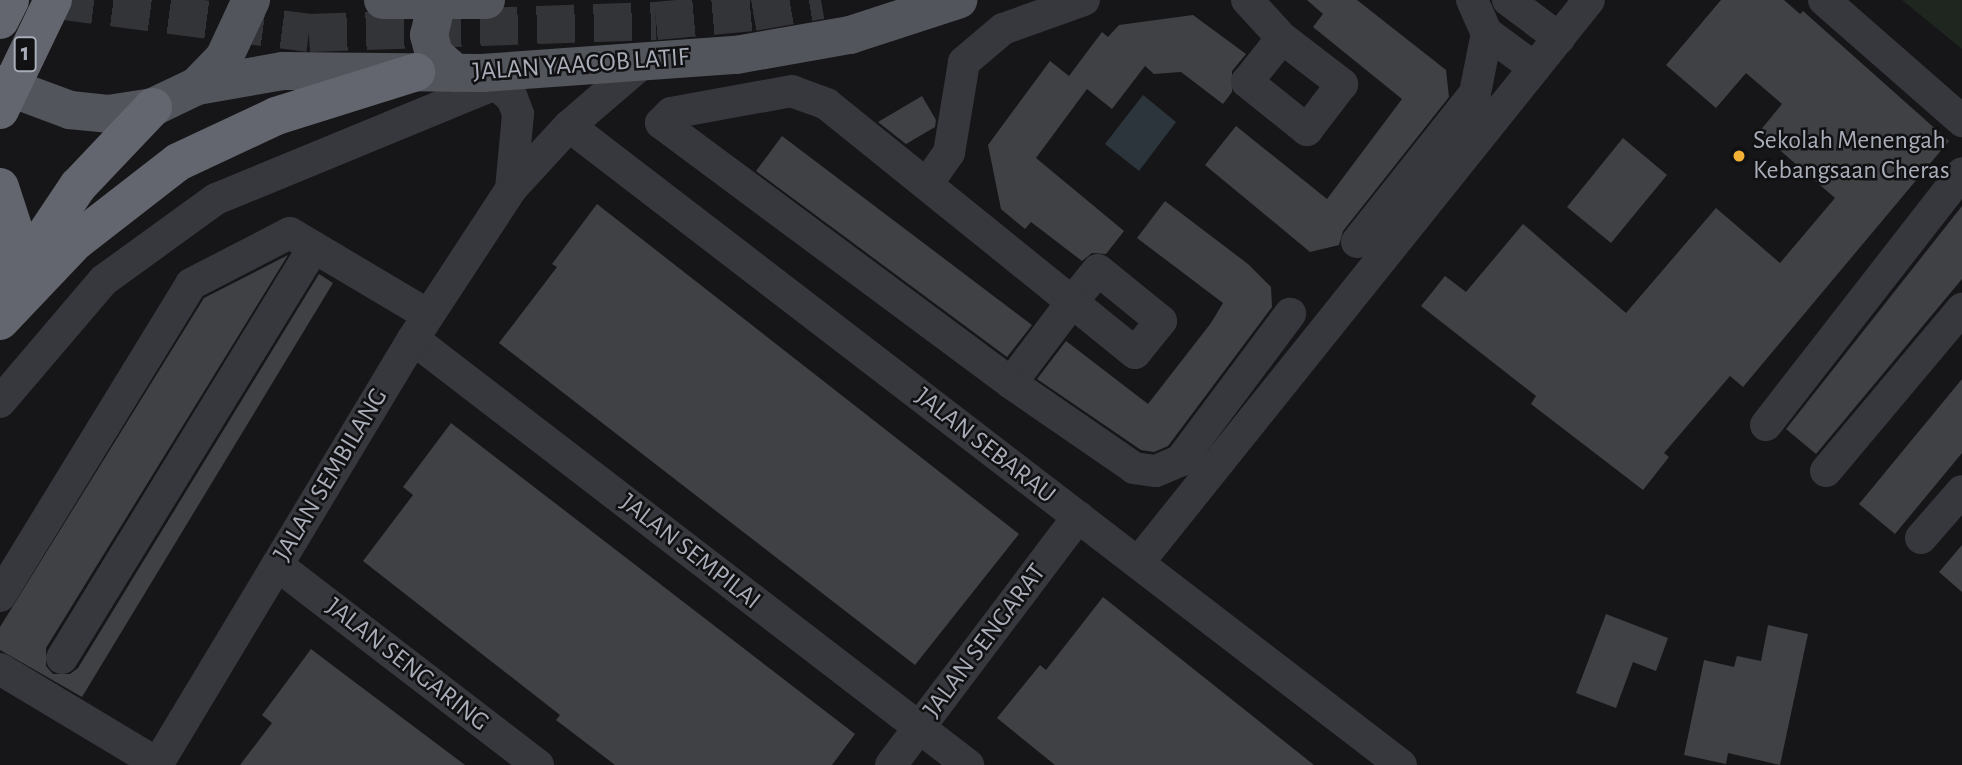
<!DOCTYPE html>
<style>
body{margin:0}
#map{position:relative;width:1962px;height:765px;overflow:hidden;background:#161618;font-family:"Alegreya Sans",sans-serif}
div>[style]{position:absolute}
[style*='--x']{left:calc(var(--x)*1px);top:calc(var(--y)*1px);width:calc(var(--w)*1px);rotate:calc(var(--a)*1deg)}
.green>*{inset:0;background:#1e261f}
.water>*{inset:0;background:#2c353c}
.building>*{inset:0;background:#404145}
.highway-tunnel>*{height:38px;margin-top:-19px;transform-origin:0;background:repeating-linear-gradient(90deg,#333438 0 38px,transparent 0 57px)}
.minor>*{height:32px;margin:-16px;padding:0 16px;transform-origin:16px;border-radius:16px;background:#37383d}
.major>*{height:38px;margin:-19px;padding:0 19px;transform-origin:19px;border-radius:19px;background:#53555c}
.highway>*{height:38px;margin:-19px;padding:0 19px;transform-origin:19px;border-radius:19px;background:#63666e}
.highway-bridge>*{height:38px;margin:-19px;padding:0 19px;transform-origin:19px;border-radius:19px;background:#63666e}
.dots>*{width:19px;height:19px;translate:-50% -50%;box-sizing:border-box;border:4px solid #111113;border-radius:50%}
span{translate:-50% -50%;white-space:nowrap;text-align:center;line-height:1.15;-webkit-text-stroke:5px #111113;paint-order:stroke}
.shield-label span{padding:2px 5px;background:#111113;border:2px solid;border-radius:5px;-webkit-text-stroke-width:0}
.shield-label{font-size:24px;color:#a8adb8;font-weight:700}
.street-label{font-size:26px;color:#a8adb8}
.poi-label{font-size:26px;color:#a8adb8}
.left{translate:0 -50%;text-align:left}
</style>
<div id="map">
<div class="green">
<div style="clip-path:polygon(1902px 0,1962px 0,1962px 49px)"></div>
</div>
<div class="water">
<div style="clip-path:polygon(1143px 95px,1176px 122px,1139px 171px,1105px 144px)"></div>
</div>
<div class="building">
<div style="clip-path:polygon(1307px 0,1357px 0,1446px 70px,1449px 97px,1343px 231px,1339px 245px,1310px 252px,1205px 165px,1236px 126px,1327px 199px,1402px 99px,1313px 27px,1323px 14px)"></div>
<div style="clip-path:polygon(1721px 0,1784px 0,1800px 14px,1803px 11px,1949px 141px,1743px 387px,1730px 376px,1664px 453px,1669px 457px,1643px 490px,1531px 404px,1536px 396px,1421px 306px,1445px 276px,1466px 292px,1523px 224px,1626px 313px,1716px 208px,1780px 263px,1835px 198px,1759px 132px,1782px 104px,1746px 73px,1716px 108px,1666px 65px)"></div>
<div style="clip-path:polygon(1193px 15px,1246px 54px,1232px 71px,1232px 92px,1223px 104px,1181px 72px,1154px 74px,1145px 66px,1112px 109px,1087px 89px,1036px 158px,1124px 231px,1106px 254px,1092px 253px,1082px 261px,1031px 222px,1025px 229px,1001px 209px,988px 145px,1050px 61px,1069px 76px,1102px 32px,1108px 37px,1119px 25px)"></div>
<div style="clip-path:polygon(922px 96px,936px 120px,935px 127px,906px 144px,878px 122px)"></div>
<div style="clip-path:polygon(782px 136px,1032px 325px,1007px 357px,756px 171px)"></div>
<div style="clip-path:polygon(1623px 138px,1667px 175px,1611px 243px,1567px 207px)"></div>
<div style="clip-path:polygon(1165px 201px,1248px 264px,1271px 287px,1272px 307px,1168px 446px,1154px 452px,1141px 450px,1037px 379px,1066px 341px,1148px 404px,1211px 323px,1223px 303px,1137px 238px)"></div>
<div style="clip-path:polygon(597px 204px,1019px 534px,915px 665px,499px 343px,557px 267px,552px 264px)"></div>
<div style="clip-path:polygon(1962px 206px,1962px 279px,1816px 454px,1786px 429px)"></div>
<div style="clip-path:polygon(288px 255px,46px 648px,46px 666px,53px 674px,70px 674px,78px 668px,319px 274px,333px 283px,82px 697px,0 650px,0 627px,204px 298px)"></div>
<div style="clip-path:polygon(1962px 379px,1962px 453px,1895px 534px,1859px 504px)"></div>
<div style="clip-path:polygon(451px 423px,855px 734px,832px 765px,615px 765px,556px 720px,560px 715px,363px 561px,413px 495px,403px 487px)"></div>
<div style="clip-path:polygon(1962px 545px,1962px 592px,1939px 572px)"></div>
<div style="clip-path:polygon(1103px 597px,1240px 706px,1314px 765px,1055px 765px,997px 718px,1040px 665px,1046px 670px)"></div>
<div style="clip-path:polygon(1606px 614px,1668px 638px,1656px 671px,1633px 662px,1616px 708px,1576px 693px)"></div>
<div style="clip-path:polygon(1768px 625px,1808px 634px,1780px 765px,1728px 753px,1726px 764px,1684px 755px,1704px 660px,1734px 667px,1737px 656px,1761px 661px)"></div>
<div style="clip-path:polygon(311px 649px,332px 665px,465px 765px,240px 765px,272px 723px,262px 715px)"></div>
</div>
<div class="highway-tunnel">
<div style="--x:56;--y:0;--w:255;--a:7.4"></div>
<div style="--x:309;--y:33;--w:347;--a:-2"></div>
<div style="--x:656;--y:21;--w:97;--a:-5.3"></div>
<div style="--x:753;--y:12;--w:69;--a:-10"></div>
</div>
<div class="minor">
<div style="--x:1247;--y:0;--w:52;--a:47.4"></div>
<div style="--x:1282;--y:38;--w:76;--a:37.5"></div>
<div style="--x:1342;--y:84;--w:58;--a:127.3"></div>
<div style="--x:1307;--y:130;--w:77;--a:-141.3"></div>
<div style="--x:1247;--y:82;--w:56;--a:-51.5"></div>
<div style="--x:1472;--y:0;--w:36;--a:66"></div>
<div style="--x:1487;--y:33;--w:59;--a:36.1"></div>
<div style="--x:1508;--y:0;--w:64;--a:36.7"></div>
<div style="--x:1824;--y:0;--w:184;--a:41.2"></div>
<div style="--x:483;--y:73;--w:38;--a:41"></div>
<div style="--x:512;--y:98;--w:17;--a:69"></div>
<div style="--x:518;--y:114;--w:75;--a:95.3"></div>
<div style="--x:569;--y:126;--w:1049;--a:37.53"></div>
<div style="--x:927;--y:184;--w:38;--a:-55"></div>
<div style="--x:949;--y:153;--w:92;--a:-80.6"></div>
<div style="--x:964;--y:62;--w:51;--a:-40.2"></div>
<div style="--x:1003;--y:29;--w:86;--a:-19.7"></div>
<div style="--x:1357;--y:242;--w:190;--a:-51.6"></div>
<div style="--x:1475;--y:93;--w:61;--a:-78.7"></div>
<div style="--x:413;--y:339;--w:700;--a:37.51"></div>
<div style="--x:1011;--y:383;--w:101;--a:-53"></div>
<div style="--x:1072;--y:302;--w:41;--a:-50.9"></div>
<div style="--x:1098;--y:270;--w:81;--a:39"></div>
<div style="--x:1161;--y:321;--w:41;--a:129.1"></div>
<div style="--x:1135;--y:353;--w:81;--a:-141"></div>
<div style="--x:1072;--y:302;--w:315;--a:-141.1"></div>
<div style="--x:827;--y:104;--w:37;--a:-160"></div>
<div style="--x:792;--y:91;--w:123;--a:169.7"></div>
<div style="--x:671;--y:113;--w:14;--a:135"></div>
<div style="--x:661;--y:123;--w:436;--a:36.6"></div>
<div style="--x:1011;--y:383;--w:150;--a:34.6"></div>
<div style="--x:1134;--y:468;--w:22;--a:8"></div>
<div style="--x:1156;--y:471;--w:26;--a:-23"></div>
<div style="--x:1180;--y:461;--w:184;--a:-53.2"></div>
<div style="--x:0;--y:402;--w:160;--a:-49.6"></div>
<div style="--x:104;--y:280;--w:138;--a:-35.9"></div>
<div style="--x:216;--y:199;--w:322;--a:-22.4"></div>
<div style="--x:1766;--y:425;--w:319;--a:-52.1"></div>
<div style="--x:1826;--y:471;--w:212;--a:-50"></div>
<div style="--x:1921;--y:538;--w:62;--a:-48.9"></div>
<div style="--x:1138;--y:563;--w:721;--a:-51.3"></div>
<div style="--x:277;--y:565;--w:329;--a:37.5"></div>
<div style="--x:0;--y:596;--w:366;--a:-58.5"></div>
<div style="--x:191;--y:284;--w:111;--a:-27.3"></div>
<div style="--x:290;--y:233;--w:161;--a:30.7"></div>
<div style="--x:62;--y:658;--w:482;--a:-58.5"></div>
<div style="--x:0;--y:669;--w:184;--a:31"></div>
<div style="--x:157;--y:765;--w:497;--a:-59"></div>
<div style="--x:413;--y:339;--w:179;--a:-56.8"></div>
<div style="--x:511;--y:189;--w:86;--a:-47.4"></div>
<div style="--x:569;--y:126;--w:96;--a:-40.8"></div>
<div style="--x:891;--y:765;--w:311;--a:-53"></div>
</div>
<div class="major">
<div style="--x:383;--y:0;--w:103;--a:0"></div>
<div style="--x:437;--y:1;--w:35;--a:103"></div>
<div style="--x:429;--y:35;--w:20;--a:75"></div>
<div style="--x:434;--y:54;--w:28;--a:42"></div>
<div style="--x:0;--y:84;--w:75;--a:20.4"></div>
<div style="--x:70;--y:110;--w:38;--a:6"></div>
<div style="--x:108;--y:114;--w:46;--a:-8.8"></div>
<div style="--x:153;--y:107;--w:49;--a:-25.5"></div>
<div style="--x:197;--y:86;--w:39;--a:-46"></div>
<div style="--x:224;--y:58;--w:64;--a:-65"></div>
<div style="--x:197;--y:86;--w:87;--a:-9.9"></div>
<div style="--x:283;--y:71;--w:199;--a:0.6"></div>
<div style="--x:482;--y:73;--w:255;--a:-4.1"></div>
<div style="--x:736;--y:55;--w:116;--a:-10"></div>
<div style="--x:850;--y:35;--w:114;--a:-18"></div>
</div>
<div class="highway">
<div style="--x:0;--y:20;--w:22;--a:-63"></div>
<div style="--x:0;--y:187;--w:45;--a:72"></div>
<div style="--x:14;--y:230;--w:52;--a:93.3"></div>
<div style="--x:17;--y:277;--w:110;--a:-56.2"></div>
<div style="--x:78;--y:186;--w:109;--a:-46.5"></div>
<div style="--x:0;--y:321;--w:109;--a:-46.5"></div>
<div style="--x:75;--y:242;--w:130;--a:-37.8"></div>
<div style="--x:178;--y:162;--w:108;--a:-25.1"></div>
<div style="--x:276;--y:116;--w:147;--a:-17.4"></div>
</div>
<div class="highway-bridge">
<div style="--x:0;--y:110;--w:122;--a:-64.3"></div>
</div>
<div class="dots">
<div style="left:1739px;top:156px;background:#f2b134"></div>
</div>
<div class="shield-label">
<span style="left:25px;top:54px">1</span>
</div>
<div class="street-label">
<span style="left:581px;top:65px;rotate:-4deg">JALAN YAACOB LATIF</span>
<span style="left:985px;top:446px;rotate:38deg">JALAN SEBARAU</span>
<span style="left:331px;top:475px;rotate:-59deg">JALAN SEMBILANG</span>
<span style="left:690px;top:552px;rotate:38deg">JALAN SEMPILAI</span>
<span style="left:985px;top:641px;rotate:-53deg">JALAN SENGARAT</span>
<span style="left:407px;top:665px;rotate:38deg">JALAN SENGARING</span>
</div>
<div class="poi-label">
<span class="left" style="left:1753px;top:156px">Sekolah Menengah<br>Kebangsaan Cheras</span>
</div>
</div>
